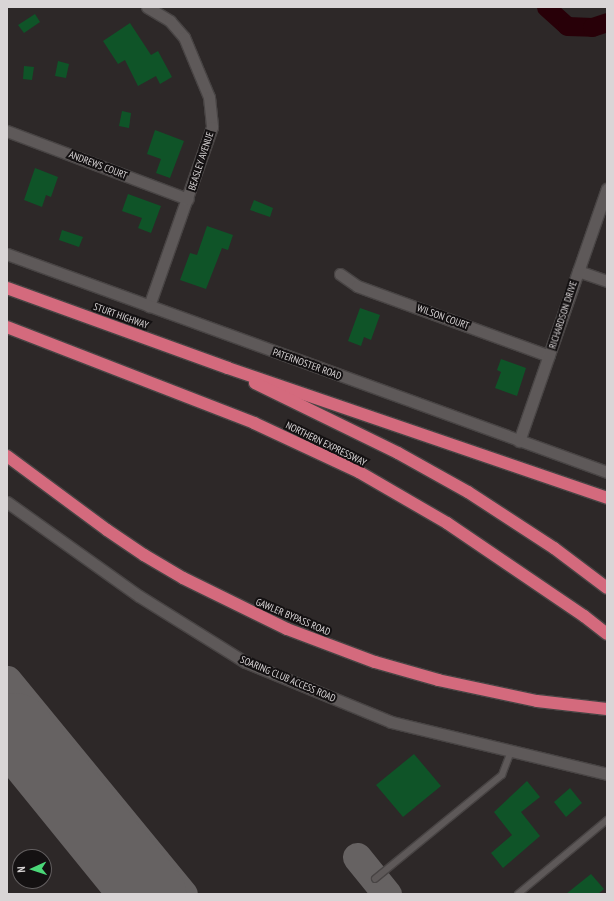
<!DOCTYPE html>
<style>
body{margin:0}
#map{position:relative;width:614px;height:901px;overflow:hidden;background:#2d2828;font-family:"PT Sans Narrow",sans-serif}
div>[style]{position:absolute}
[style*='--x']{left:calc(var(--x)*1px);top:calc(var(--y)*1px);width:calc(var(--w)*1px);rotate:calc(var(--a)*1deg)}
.river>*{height:19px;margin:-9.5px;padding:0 9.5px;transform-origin:9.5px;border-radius:9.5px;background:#280008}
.taxiway>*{height:29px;margin:-14.5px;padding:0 14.5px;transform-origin:14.5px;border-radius:14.5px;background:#666262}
.runway>*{height:73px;margin:-36.5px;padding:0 36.5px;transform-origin:36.5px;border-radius:36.5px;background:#666262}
.building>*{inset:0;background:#0f5428}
.roads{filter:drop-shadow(1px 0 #484444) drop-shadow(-1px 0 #484444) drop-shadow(0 1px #484444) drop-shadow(0 -1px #484444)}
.lane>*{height:5.5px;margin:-2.75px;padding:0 2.75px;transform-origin:2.75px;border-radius:2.75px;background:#5e5959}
.street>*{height:11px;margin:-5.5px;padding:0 5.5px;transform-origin:5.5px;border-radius:5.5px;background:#5e5959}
.highway>*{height:12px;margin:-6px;padding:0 6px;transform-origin:6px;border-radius:6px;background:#d46a7d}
span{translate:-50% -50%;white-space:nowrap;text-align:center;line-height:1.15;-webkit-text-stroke:4px #141112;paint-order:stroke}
.street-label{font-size:10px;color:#d9d5d6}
.frame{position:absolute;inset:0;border:8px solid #d9d5d6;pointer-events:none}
.north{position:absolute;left:12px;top:849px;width:40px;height:40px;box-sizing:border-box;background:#141112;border:1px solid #635f60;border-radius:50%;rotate:267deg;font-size:11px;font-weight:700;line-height:16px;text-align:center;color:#d9d5d6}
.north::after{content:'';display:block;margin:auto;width:14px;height:18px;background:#4ad778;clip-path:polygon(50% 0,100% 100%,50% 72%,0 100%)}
</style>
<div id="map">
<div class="river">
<div style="--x:546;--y:7;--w:28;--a:42"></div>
<div style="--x:567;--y:26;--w:25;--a:2"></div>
<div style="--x:592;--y:27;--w:16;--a:-18"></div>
</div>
<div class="taxiway">
<div style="--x:7;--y:680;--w:277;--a:50.6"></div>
<div style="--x:357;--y:857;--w:48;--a:51"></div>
</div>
<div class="runway">
<div style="--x:15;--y:729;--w:213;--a:50.9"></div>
</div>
<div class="building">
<div style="clip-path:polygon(35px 14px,40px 22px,24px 33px,18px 25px)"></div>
<div style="clip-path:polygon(130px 23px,151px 55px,158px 51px,172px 77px,160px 84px,156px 76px,138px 86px,125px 60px,118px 64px,103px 41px)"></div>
<div style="clip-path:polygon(58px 61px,69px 64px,66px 78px,55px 76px)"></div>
<div style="clip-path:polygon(24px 66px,34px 67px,32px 80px,23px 79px)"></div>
<div style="clip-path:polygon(122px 111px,131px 113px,129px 128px,119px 126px)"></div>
<div style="clip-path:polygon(155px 130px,184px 141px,170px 178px,156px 173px,161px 159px,147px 154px)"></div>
<div style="clip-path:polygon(35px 168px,58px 177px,51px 197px,46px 195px,42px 207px,24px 200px)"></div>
<div style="clip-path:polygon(128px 194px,161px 206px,151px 233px,138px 228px,142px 218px,122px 211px)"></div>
<div style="clip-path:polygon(254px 200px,273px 208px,270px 217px,250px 210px)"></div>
<div style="clip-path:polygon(207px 226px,233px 235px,228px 250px,222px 248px,206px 289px,180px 280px,190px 253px,197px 255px)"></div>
<div style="clip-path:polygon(62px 230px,83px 237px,79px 247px,59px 240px)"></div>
<div style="clip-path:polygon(360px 308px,380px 315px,371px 340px,364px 337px,361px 346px,348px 341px)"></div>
<div style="clip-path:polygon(501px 359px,526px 368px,517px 396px,495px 388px,501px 372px,497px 370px)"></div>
<div style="clip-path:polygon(414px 754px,441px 786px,403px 817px,376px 785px)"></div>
<div style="clip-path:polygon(527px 781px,540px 797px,521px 812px,540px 836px,503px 868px,491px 853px,512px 835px,494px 812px)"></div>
<div style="clip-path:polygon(570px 788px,582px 803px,566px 817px,554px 802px)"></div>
<div style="clip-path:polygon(591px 874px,604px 889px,598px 894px,566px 894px)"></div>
</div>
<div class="roads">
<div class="lane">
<div style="--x:375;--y:879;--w:164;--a:-39.3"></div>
<div style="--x:502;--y:775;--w:26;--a:-69"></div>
<div style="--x:518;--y:894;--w:116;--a:-39.7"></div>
</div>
<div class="street">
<div style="--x:147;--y:7;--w:27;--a:31"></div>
<div style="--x:170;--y:21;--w:21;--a:49"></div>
<div style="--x:184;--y:37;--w:65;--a:67.4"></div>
<div style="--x:209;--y:97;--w:30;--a:84"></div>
<div style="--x:212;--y:127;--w:190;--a:109.4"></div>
<div style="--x:7;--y:131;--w:193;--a:20.6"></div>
<div style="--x:7;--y:254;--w:638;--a:19.97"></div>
<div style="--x:578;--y:271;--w:31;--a:19"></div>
<div style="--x:340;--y:274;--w:21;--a:35"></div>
<div style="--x:357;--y:286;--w:204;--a:20"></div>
<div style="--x:519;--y:441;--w:267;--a:-70.8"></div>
<div style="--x:7;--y:502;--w:162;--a:35.5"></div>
<div style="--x:139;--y:596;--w:125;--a:31.9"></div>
<div style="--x:245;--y:662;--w:158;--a:22.3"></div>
<div style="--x:391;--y:722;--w:222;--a:13.5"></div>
</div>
<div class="highway">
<div style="--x:7;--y:288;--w:235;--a:19.9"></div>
<div style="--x:228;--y:368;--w:401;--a:18.9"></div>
<div style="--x:7;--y:327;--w:265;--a:21.2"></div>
<div style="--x:254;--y:423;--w:116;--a:25"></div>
<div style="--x:359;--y:472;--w:102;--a:30.1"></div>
<div style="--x:447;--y:523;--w:166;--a:34.2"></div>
<div style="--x:584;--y:616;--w:29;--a:38"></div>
<div style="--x:255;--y:383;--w:159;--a:26.1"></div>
<div style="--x:398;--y:453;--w:80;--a:29.1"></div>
<div style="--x:468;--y:492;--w:103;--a:33.1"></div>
<div style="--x:554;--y:548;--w:66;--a:37"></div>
<div style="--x:7;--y:456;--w:124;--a:36.5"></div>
<div style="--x:107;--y:530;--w:45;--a:34"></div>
<div style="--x:144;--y:555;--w:45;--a:30.5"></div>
<div style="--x:183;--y:578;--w:116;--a:26.1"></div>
<div style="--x:287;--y:629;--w:94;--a:20.6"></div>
<div style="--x:375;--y:662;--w:66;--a:15.9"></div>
<div style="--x:438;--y:680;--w:101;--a:12"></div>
<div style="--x:537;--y:701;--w:70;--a:6.5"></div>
</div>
</div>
<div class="street-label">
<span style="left:201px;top:161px;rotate:-72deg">BEASLEY AVENUE</span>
<span style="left:98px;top:165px;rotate:21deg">ANDREWS COURT</span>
<span style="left:563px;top:315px;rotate:-72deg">RICHARDSON DRIVE</span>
<span style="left:121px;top:316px;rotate:20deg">STURT HIGHWAY</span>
<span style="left:443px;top:317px;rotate:20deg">WILSON COURT</span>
<span style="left:307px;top:364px;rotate:20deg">PATERNOSTER ROAD</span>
<span style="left:326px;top:444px;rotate:26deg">NORTHERN EXPRESSWAY</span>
<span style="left:293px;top:617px;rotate:23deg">GAWLER BYPASS ROAD</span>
<span style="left:288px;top:679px;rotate:23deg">SOARING CLUB ACCESS ROAD</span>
</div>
<div class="frame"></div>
<div class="north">N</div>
</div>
